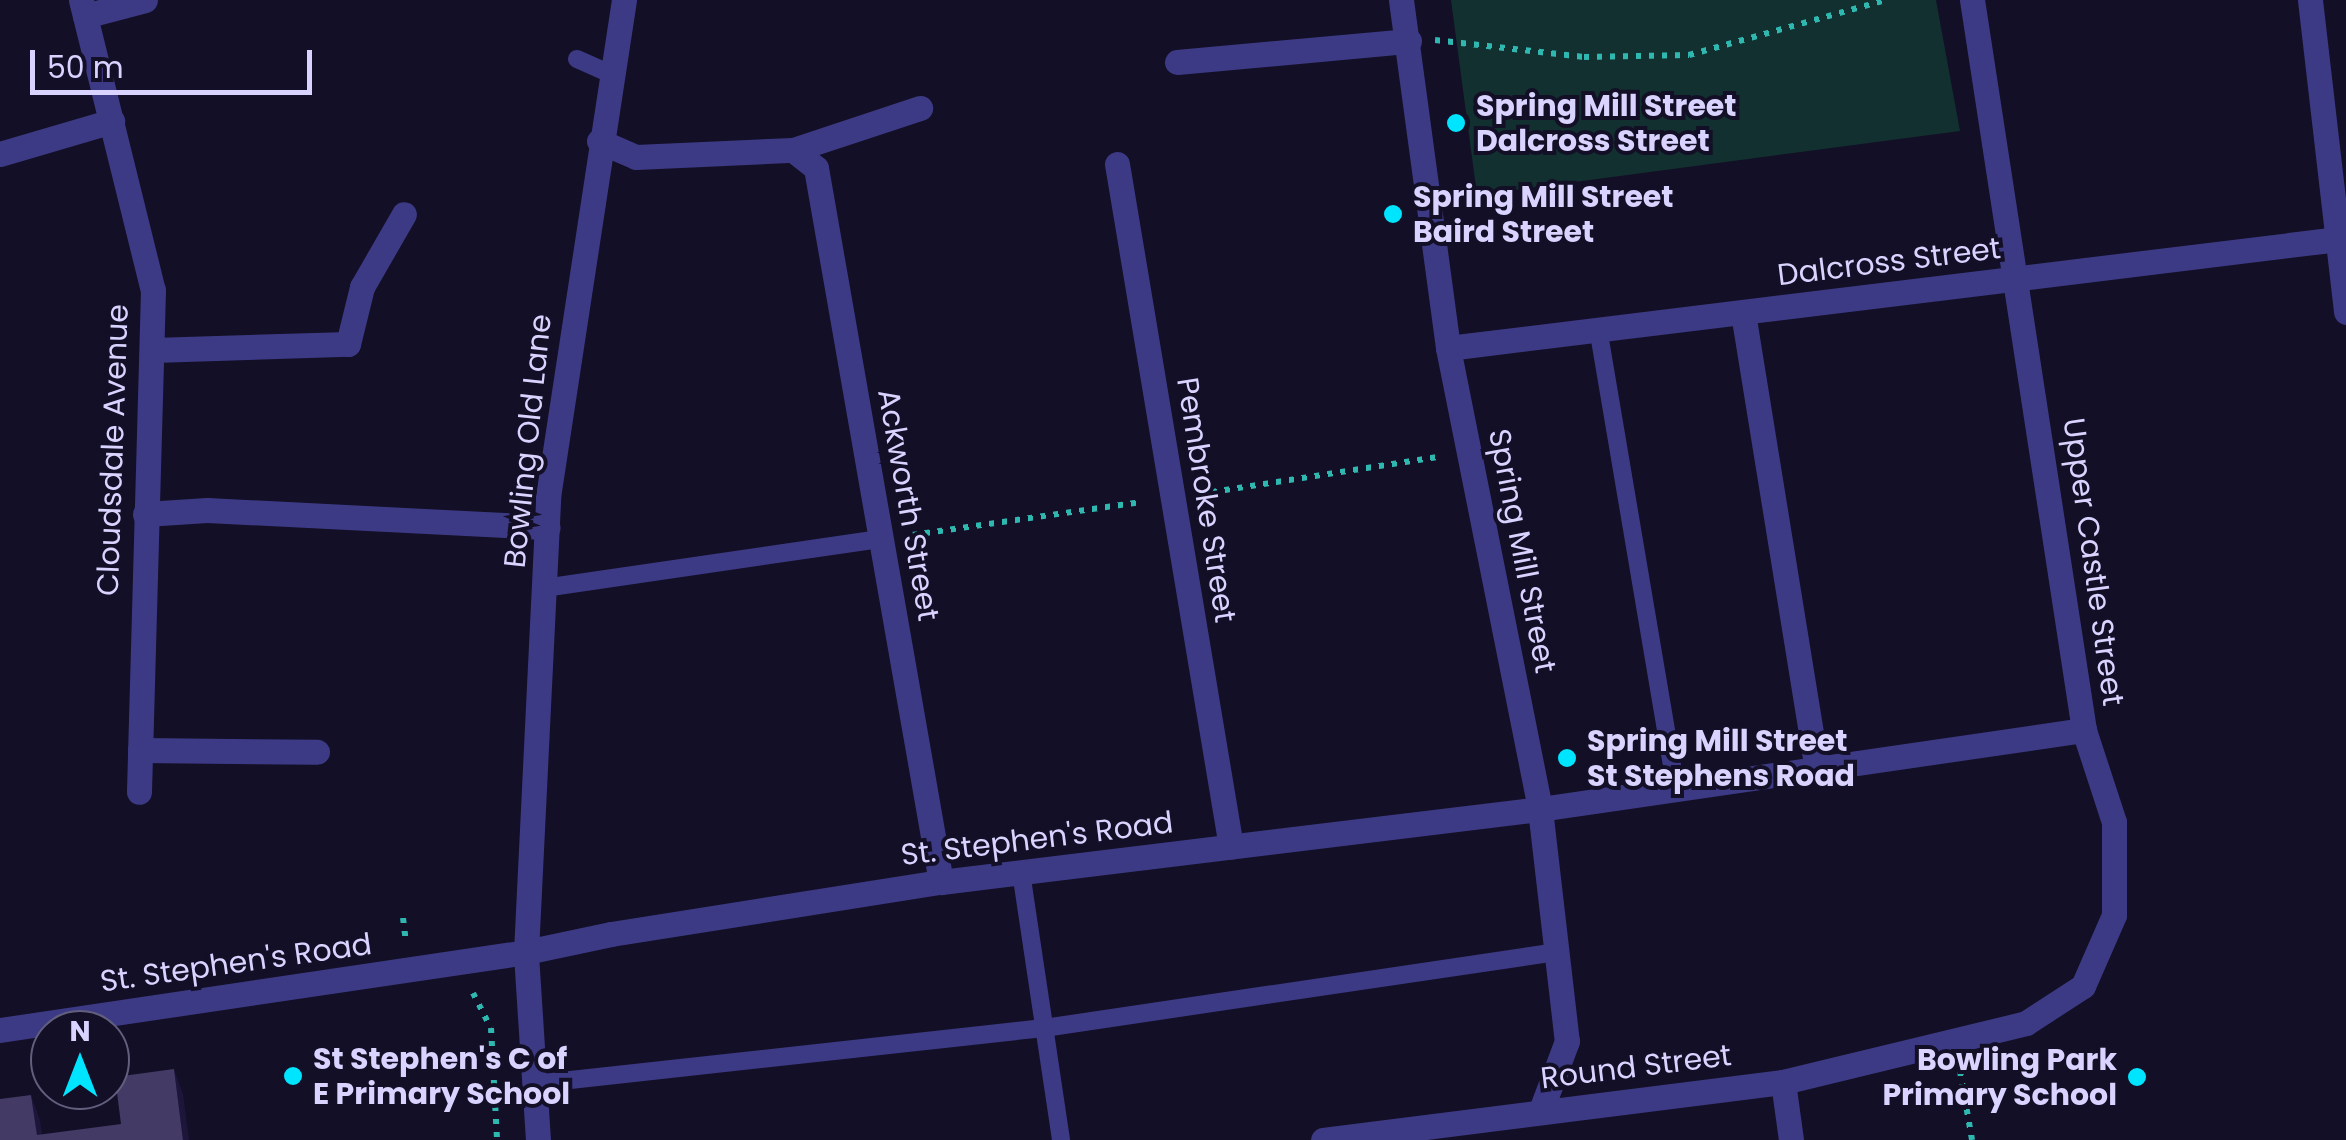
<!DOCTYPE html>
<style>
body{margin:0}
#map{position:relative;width:2346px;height:1140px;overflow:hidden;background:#130f26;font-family:Poppins,sans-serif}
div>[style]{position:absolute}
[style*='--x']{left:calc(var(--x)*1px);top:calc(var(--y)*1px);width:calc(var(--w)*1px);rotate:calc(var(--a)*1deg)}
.green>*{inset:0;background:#12302f}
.path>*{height:6px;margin-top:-3px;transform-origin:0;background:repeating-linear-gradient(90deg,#2fb8b0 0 5px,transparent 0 13px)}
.service>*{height:18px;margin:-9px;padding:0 9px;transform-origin:9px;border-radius:9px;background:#3d3a85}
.pedestrian>*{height:25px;margin:-12.5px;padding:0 12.5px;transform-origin:12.5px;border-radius:12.5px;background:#3d3a85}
.minor>*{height:25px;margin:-12.5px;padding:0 12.5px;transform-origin:12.5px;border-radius:12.5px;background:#3d3a85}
.shaded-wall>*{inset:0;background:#1d163a}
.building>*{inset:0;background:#433a66}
.dots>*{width:28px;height:28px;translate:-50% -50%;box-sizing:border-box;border:5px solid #130f26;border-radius:50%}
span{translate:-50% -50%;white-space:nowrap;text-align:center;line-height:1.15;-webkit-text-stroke:8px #130f26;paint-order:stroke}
.poi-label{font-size:30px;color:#d9d4ff;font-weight:700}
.left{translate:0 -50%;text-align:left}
.right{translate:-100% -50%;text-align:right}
.street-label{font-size:30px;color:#d9d4ff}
.north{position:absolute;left:30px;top:1010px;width:100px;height:100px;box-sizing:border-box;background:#130f26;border:2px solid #625e7d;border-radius:50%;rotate:0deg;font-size:28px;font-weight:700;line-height:40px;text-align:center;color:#d9d4ff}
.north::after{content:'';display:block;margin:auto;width:35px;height:45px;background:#00e5ff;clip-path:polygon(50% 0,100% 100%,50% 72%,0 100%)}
.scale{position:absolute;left:30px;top:50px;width:282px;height:45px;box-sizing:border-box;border:5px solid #d9d4ff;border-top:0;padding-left:12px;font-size:30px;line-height:35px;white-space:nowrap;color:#d9d4ff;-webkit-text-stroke:8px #130f26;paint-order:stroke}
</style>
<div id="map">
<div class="green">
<div style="clip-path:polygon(1451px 0,1936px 0,1960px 131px,1477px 195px)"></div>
</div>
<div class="path">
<div style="--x:1435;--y:40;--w:150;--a:6.5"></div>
<div style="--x:1584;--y:57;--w:105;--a:-1.1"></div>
<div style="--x:1689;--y:55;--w:205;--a:-15.6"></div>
<div style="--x:1199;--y:494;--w:243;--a:-8.8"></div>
<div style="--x:912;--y:535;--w:232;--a:-8.2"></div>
<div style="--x:403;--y:918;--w:24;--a:83"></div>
<div style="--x:473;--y:993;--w:39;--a:63"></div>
<div style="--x:491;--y:1028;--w:112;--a:86.9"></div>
<div style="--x:1960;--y:1071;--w:70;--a:80.1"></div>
</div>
<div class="service">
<div style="--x:577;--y:59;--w:37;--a:24"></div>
<div style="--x:1598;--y:328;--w:466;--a:80.4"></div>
<div style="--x:544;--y:588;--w:341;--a:-8.3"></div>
<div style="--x:1021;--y:872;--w:271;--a:81.5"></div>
<div style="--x:534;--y:1084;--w:513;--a:-6.27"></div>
<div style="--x:1044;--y:1028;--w:519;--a:-8.43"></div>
</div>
<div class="pedestrian">
<div style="--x:793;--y:150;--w:134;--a:-18.3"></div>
<div style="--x:526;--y:952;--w:87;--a:-12"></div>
</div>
<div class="minor">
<div style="--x:81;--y:0;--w:299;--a:76.1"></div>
<div style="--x:153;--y:290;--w:502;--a:91.6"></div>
<div style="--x:1401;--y:0;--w:351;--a:82.3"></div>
<div style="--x:1448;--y:348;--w:470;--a:78.7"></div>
<div style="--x:1540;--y:809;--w:234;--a:83.4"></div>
<div style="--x:1567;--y:1041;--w:74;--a:110.6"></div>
<div style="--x:2310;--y:0;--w:314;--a:83.4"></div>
<div style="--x:85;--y:16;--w:62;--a:-14.9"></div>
<div style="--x:1177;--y:62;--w:233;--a:-5.2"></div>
<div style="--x:599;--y:141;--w:40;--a:23.4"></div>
<div style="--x:636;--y:157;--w:157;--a:-2.6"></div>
<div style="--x:793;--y:150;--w:29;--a:38"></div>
<div style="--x:816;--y:168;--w:725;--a:80.07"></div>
<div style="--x:0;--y:154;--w:117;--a:-16.4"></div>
<div style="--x:1117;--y:164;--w:692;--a:80.52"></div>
<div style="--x:1743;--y:313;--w:457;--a:80.8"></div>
<div style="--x:1448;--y:348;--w:897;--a:-6.98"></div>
<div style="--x:153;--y:350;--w:195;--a:-1.8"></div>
<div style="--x:348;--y:344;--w:59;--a:-76.2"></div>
<div style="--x:362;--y:287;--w:84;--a:-60.1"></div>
<div style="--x:145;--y:514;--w:62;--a:-3.7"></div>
<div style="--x:207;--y:510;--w:341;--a:2.9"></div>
<div style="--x:140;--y:750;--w:177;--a:0.6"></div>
<div style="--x:611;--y:934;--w:334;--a:-9"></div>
<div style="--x:941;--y:882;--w:603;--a:-6.95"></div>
<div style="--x:1540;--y:809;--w:550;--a:-8.26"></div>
<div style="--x:0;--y:1030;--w:532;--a:-8.43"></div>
<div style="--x:1783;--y:1082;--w:59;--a:82.1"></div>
<div style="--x:538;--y:1140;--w:188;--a:-93.7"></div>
<div style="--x:526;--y:952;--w:456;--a:-87.2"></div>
<div style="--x:548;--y:497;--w:503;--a:-81.31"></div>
<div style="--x:1323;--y:1140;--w:464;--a:-7.2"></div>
<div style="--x:1783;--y:1082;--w:250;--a:-13.6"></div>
<div style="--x:2026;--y:1023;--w:68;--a:-33"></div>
<div style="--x:2083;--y:986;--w:77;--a:-66.4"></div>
<div style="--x:2114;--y:915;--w:93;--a:-90"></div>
<div style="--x:2114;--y:822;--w:97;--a:-108.1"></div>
<div style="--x:2084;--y:730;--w:739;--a:-98.72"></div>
</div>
<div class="shaded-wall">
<div style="clip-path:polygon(174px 1069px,183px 1094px,189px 1140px,183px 1140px)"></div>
<div style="clip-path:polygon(31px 1095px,40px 1120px,43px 1140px,37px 1135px)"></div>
</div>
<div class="building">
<div style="clip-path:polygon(174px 1069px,183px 1140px,0 1140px,0 1099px,31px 1095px,37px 1135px,121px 1124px,115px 1077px)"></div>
</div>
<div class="dots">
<div style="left:1456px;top:123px;background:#00e5ff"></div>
<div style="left:1393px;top:214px;background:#00e5ff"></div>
<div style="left:1567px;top:758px;background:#00e5ff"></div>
<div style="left:293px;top:1076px;background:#00e5ff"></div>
<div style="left:2137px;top:1077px;background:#00e5ff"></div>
</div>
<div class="poi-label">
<span class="left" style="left:1476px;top:123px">Spring Mill Street<br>Dalcross Street</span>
<span class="left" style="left:1413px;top:214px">Spring Mill Street<br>Baird Street</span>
<span class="left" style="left:1587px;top:758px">Spring Mill Street<br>St Stephens Road</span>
<span class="left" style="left:313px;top:1076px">St Stephen's C of<br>E Primary School</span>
<span class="right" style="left:2117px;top:1077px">Bowling Park<br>Primary School</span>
</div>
<div class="street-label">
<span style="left:1889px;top:262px;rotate:-7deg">Dalcross Street</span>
<span style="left:528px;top:441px;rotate:-84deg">Bowling Old Lane</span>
<span style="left:113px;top:450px;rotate:-88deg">Cloudsdale Avenue</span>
<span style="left:1206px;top:500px;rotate:81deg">Pembroke Street</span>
<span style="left:908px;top:505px;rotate:80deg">Ackworth Street</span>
<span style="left:1522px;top:551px;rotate:79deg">Spring Mill Street</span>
<span style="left:2093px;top:562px;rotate:82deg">Upper Castle Street</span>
<span style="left:1037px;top:839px;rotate:-7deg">St. Stephen's Road</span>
<span style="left:236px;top:963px;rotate:-8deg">St. Stephen's Road</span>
<span style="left:1636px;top:1067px;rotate:-7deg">Round Street</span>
</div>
<div class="north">N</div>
<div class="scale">50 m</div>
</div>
